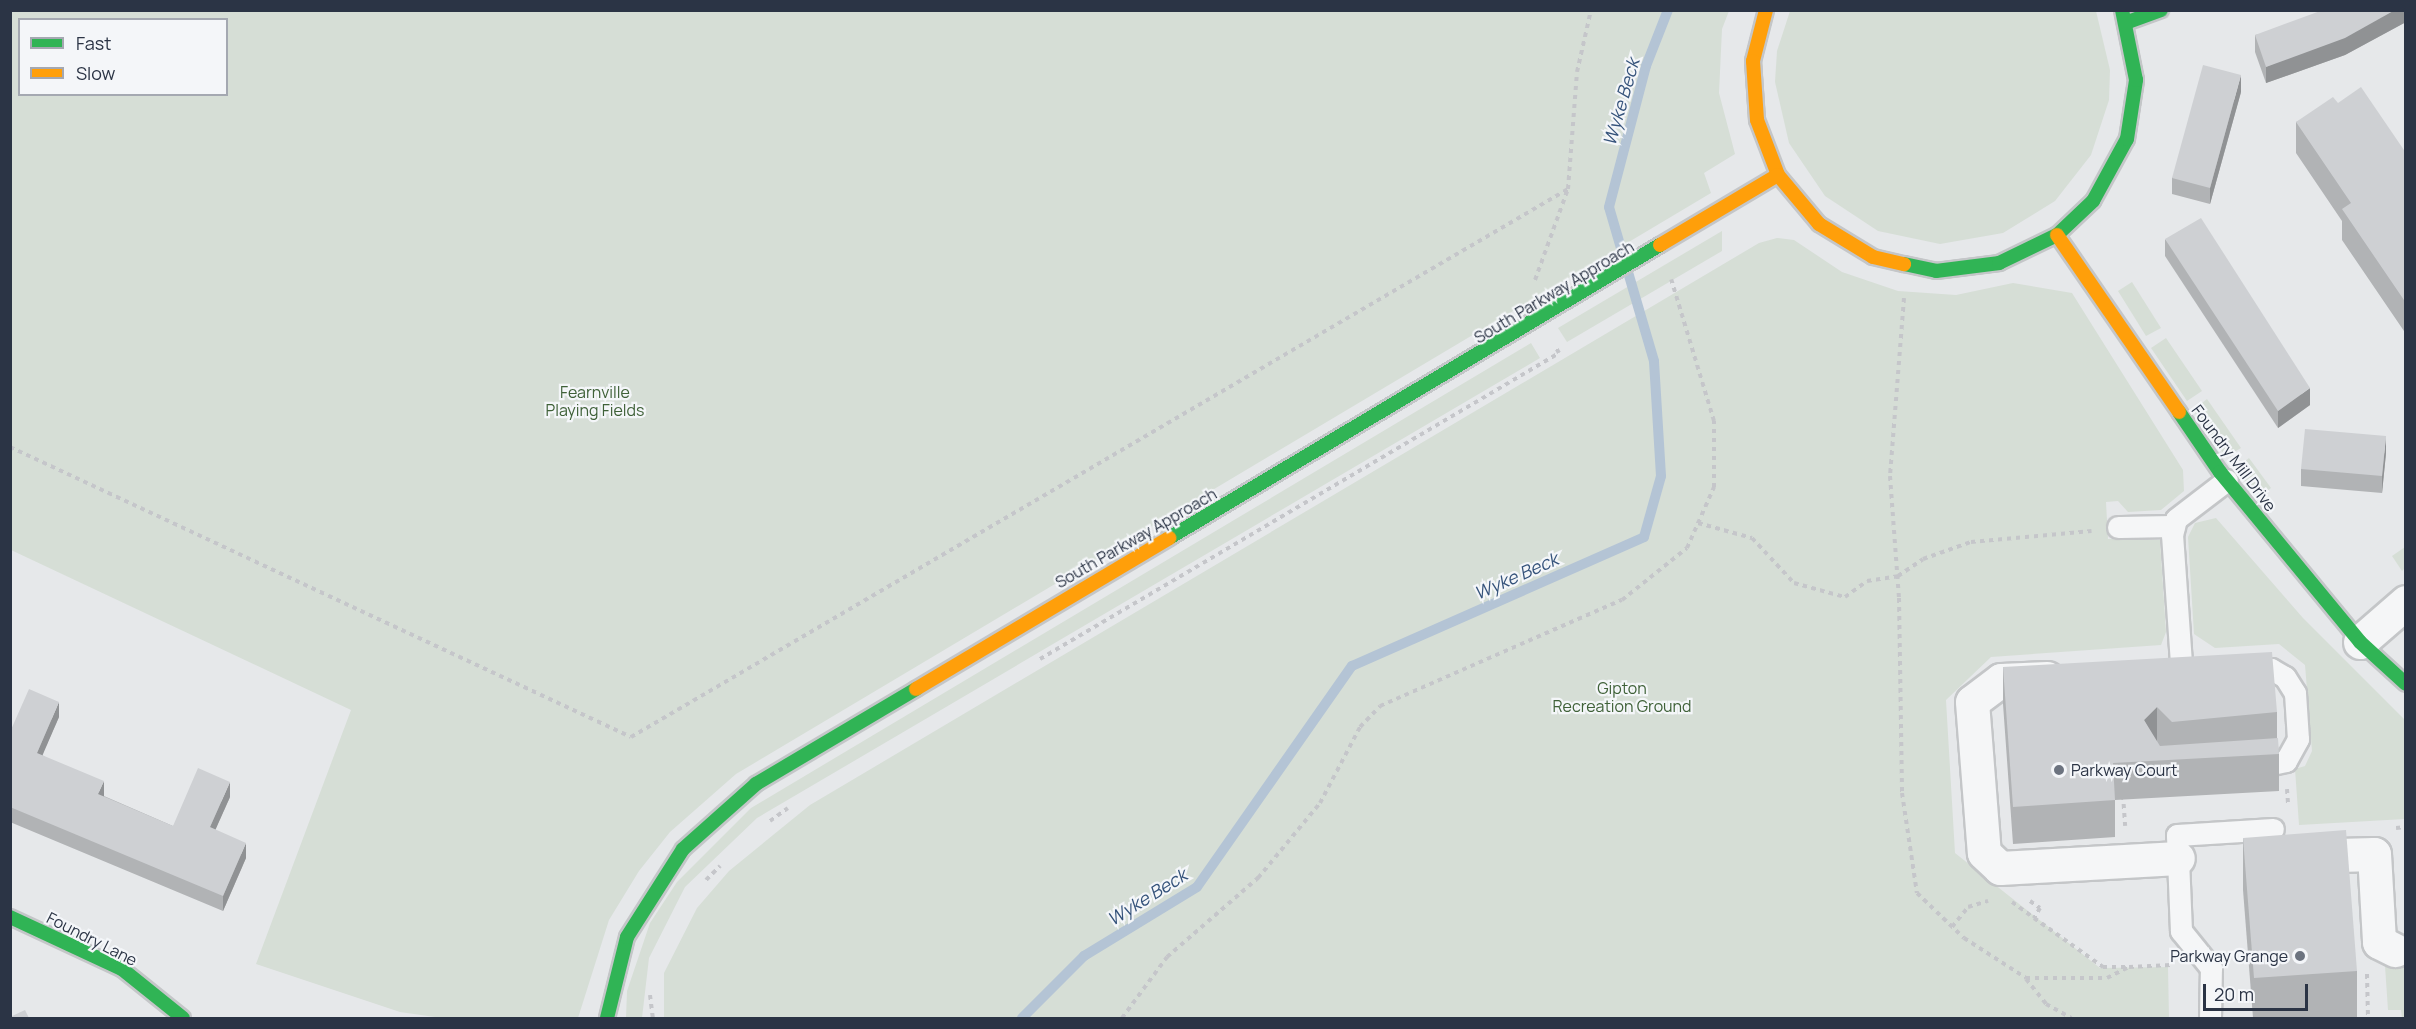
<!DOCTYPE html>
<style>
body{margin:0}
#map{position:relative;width:2416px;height:1029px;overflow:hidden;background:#e6e8ea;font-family:Manrope,sans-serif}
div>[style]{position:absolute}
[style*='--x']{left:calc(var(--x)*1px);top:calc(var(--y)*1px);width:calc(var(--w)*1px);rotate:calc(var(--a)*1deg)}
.green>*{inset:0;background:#d6ded6}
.stream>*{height:10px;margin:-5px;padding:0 5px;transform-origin:5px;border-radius:5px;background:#b4c4d5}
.path>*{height:4px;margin-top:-2px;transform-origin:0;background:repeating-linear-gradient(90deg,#c5c6ca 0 4.5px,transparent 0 9px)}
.roads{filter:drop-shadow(2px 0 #c4c6c8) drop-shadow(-2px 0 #c4c6c8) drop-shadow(0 2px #c4c6c8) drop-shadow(0 -2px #c4c6c8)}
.lane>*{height:21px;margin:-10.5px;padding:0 10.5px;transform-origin:10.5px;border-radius:10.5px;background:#f5f6f7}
.street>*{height:33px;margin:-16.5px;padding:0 16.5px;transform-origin:16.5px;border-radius:16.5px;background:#f5f6f7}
.fast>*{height:14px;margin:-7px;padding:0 7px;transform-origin:7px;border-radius:7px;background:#30b455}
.slow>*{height:14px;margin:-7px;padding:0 7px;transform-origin:7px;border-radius:7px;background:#ff9f0a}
.wall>*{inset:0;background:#b1b3b5}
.shaded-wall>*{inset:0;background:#909294}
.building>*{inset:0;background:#ced0d3}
.dots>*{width:16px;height:16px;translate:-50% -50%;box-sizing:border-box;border:3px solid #f4f6f9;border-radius:50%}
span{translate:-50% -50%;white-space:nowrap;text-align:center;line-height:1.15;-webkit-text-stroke:4.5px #f4f6f9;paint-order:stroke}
.street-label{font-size:16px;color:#2b3445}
.park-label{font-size:16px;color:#3f6138}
.poi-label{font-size:16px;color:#2b3445}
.left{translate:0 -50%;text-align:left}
.right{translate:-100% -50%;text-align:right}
.water-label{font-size:18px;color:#34527a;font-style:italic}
.frame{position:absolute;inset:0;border:12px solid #2b3445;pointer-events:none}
.legend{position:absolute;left:18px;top:18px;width:210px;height:78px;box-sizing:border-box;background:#f4f6f9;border:2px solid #a4a8b1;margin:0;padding:8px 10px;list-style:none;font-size:18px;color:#2b3445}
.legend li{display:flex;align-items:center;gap:12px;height:30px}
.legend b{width:30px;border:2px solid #a4a8b1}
.scale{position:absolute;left:2203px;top:984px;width:105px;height:27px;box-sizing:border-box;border:3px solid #2b3445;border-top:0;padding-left:8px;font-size:18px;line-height:21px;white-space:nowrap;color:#2b3445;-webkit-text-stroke:4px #f4f6f9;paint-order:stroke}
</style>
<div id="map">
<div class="green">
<div style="clip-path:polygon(evenodd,11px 10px,1729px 11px,1722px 29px,1719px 93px,1735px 154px,1704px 173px,1711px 193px,736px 774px,670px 832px,639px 871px,609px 920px,578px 1018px,442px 1018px,400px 1012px,256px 964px,351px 710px,11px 550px,11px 10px,20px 20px,226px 20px,226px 94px,20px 94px,20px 20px)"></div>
<div style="clip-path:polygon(1790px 11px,2096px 11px,2110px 70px,2109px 100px,2091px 155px,2055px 201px,2003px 233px,1940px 244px,1878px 231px,1825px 196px,1789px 143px,1775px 82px,1777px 51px)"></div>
<div style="clip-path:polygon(1722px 231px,1722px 251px,1567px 342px,1558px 328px)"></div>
<div style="clip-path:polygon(1777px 238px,1794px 240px,1842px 272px,1898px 291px,1956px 295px,2013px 283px,2072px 293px,2183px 470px,2184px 491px,2161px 510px,2128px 512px,2118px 501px,2106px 502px,2108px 539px,2160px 540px,2166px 632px,2161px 645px,1991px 657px,1946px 700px,1955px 853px,2100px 968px,2168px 967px,2169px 1018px,664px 1018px,664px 973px,697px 908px,729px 871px,810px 805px,1759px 243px)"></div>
<div style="clip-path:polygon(2132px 282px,2161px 328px,2146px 336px,2118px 291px)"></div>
<div style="clip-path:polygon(2166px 338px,2202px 391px,2187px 401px,2151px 348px)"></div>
<div style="clip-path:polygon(1531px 343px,1540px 358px,757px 818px,685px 887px,649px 958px,642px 1018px,626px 1018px,627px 991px,650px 923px,677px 882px,751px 808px)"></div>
<div style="clip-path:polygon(2207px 399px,2241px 448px,2226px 457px,2193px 410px)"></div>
<div style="clip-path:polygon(2249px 458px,2271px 488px,2258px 498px,2235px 469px)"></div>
<div style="clip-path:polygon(2216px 518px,2303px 618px,2405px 720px,2405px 819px,2299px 825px,2295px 769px,2305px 766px,2312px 751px,2305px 665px,2279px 644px,2215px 648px,2194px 634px,2188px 537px,2195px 523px)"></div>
<div style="clip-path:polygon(2405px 547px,2405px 568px,2402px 571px,2392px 556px)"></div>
<div style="clip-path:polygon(2405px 965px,2405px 1018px,2402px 1018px,2401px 1010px,2388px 1010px,2385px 966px)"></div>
</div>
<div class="stream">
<div style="--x:1022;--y:1018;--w:88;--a:-45"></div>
<div style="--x:1084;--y:956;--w:132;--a:-31.4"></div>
<div style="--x:1197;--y:887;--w:270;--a:-55"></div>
<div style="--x:1352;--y:666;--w:319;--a:-23.8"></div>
<div style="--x:1644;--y:537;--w:63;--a:-74.4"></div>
<div style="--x:1661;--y:476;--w:115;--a:-93.5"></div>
<div style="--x:1654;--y:361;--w:160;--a:-106.3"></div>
<div style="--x:1609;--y:207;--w:146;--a:-75.3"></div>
<div style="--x:1646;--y:66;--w:60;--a:-68.6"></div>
</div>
<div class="path">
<div style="--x:1535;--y:280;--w:97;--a:-70.1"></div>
<div style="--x:1568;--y:189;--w:117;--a:-85.6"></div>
<div style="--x:1577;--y:72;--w:64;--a:-77.3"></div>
<div style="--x:1904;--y:298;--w:179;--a:94.5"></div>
<div style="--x:1890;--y:476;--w:122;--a:85.8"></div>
<div style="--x:1899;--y:598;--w:195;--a:89.1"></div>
<div style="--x:1902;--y:793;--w:101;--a:81.5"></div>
<div style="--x:1917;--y:893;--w:65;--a:43.8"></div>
<div style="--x:1964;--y:938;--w:74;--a:32.8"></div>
<div style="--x:2026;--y:978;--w:81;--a:0"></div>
<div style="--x:2107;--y:978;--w:25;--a:-27"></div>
<div style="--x:2129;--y:967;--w:42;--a:-2.7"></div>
<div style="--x:10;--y:447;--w:685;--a:25.03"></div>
<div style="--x:631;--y:737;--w:1085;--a:-30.32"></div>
<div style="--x:1698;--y:523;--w:56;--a:15.5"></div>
<div style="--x:1752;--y:538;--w:62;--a:47"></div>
<div style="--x:1794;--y:583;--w:53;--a:15.4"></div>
<div style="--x:1845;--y:597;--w:27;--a:-36"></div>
<div style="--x:1867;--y:581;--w:31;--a:-9"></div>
<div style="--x:1898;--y:576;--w:30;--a:-34"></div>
<div style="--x:1923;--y:559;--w:51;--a:-19.5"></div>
<div style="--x:1971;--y:542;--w:121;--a:-5.2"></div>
<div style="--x:1040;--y:659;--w:602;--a:-30.52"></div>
<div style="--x:1559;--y:353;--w:8;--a:-120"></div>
<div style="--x:2287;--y:789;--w:16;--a:86"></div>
<div style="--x:2123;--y:795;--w:31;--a:86"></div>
<div style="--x:770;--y:821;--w:22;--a:-36"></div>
<div style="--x:2396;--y:828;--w:10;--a:-6"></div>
<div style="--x:706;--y:880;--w:20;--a:-45"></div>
<div style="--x:2030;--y:901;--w:12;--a:35"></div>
<div style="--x:2040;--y:908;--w:12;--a:121"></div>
<div style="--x:2034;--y:918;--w:85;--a:35.4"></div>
<div style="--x:2103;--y:967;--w:25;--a:0"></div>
<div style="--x:2012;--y:902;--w:27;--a:36"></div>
<div style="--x:1952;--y:927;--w:26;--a:-51"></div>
<div style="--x:1968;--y:907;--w:21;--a:-17"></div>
<div style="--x:2367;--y:974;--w:44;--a:88.7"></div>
<div style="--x:2026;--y:979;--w:32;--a:51"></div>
<div style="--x:2046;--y:1004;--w:29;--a:29"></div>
<div style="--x:650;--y:995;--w:23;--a:83"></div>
<div style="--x:1122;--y:1018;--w:76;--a:-53.6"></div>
<div style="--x:1167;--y:957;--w:121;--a:-41"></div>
<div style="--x:1258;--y:878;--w:97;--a:-50.4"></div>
<div style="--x:1320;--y:803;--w:86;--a:-62.2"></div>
<div style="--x:1360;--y:727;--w:29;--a:-46"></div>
<div style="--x:1380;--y:706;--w:264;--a:-23.7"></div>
<div style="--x:1622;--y:600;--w:83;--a:-38.7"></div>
<div style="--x:1687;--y:548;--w:67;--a:-66.1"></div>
<div style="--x:1714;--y:487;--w:66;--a:-90"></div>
<div style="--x:1714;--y:421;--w:148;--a:-106.8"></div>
</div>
<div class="roads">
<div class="lane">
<div style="--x:2118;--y:527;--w:56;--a:-1"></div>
<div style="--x:2246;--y:669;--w:25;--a:0"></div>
<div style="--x:2271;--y:669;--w:16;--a:30"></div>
<div style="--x:2285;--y:677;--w:19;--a:58"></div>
<div style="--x:2295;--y:693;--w:46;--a:86.3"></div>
<div style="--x:2298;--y:739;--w:25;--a:119"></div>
<div style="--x:2286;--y:761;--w:35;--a:168"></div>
<div style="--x:2188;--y:673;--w:12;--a:-125"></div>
<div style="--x:2181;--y:663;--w:128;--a:-94"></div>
<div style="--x:2172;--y:535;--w:16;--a:-76"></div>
<div style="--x:2176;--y:519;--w:64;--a:-37.4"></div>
<div style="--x:2210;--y:1018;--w:50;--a:-88.9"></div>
<div style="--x:2211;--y:968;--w:48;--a:-129"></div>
<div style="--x:2181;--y:931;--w:96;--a:-92.4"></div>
<div style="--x:2177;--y:835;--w:96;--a:-3.6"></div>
</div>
<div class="street">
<div style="--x:2360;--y:642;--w:61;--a:-41"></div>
<div style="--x:2047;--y:678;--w:46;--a:177.5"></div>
<div style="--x:2001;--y:680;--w:36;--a:143"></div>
<div style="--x:1972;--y:702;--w:151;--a:85.5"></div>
<div style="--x:1984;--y:853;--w:22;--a:43"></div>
<div style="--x:2000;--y:868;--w:178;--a:-3.2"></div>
<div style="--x:2302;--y:856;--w:72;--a:-1.6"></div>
<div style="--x:2374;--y:854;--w:88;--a:86.7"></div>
<div style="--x:2379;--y:942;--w:18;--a:27"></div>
</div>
<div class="fast">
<div style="--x:2128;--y:22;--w:35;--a:-20"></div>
<div style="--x:1904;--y:264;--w:33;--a:12"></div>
<div style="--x:1936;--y:271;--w:64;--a:-7.2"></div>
<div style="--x:1999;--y:263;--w:64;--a:-25.8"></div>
<div style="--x:2057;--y:235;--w:50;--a:-43.4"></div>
<div style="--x:2093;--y:201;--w:71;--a:-61.3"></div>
<div style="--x:2127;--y:139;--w:60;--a:-81.3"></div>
<div style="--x:2136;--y:80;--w:71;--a:-101.3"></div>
<div style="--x:2179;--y:412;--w:73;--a:55.7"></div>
<div style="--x:2220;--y:472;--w:220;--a:50.5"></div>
<div style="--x:2360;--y:642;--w:62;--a:42.4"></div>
<div style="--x:1169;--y:538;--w:572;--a:-30.83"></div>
<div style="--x:10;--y:917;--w:123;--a:24.9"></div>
<div style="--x:122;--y:969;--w:78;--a:38.8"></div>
<div style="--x:607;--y:1018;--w:83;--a:-76.1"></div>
<div style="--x:627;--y:937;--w:104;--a:-57.5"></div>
<div style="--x:683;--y:849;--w:98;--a:-41.7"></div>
<div style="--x:756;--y:784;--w:186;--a:-30.7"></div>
</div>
<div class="slow">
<div style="--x:1766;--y:10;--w:53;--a:104.3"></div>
<div style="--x:1753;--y:61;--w:59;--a:86.1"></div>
<div style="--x:1757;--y:120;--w:59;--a:69.1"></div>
<div style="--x:1778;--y:175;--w:64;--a:50.1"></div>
<div style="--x:1819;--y:224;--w:63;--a:31.4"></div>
<div style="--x:1873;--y:257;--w:32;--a:13"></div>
<div style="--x:2057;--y:235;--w:215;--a:55.4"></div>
<div style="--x:1660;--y:245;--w:137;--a:-30.7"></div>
<div style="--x:916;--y:689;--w:295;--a:-30.8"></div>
</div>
</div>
<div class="wall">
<div style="clip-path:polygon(2406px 10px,2406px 22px,2345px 55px,2266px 83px,2255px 52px,2255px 35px)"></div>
<div style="clip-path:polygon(2241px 92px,2210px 204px,2172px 194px,2172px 178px)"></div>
<div style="clip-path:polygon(2338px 103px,2406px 153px,2406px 334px,2342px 240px,2342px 221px,2296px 153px,2296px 122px)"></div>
<div style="clip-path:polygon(2165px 239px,2310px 405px,2278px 428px,2165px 256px)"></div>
<div style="clip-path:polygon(2404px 442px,2406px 442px,2406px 461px,2404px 459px)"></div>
<div style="clip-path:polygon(2386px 453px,2382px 493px,2301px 486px,2301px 469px)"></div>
<div style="clip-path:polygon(2003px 667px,2277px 712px,2277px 738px,2279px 754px,2279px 791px,2115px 800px,2115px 837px,2013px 844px,2003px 704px)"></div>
<div style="clip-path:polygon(59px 717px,42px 755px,104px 796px,173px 826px,230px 797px,215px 830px,246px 858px,223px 911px,10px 822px,10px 732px)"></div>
<div style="clip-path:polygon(2243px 838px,2357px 971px,2357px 1018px,2253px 1018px,2243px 890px)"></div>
</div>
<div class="shaded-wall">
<div style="clip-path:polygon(2395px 10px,2406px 10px,2406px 22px,2345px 55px,2266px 83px,2266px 67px)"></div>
<div style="clip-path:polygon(2241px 75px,2241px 92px,2210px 204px,2210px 188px)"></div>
<div style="clip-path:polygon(2310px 388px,2310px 405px,2278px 428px,2278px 411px)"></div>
<div style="clip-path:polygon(2386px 436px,2386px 453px,2382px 493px,2382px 476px)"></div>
<div style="clip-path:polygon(59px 702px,59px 717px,37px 768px,37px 753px)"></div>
<div style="clip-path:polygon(2157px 707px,2157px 744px,2144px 720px)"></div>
<div style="clip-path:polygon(104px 781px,104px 796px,98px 809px,98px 794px)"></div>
<div style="clip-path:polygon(230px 782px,230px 797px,210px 842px,210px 827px)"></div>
<div style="clip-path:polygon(246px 843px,246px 858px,223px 911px,223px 896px)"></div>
</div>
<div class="building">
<div style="clip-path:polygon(2323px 10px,2395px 10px,2345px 38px,2266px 67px,2255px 35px)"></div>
<div style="clip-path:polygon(2203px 65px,2241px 75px,2210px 188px,2172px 178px)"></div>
<div style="clip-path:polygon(2361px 87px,2406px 153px,2406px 303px,2342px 209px,2351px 203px,2296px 122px,2333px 97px,2338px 103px)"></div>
<div style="clip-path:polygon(2201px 218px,2310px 388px,2278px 411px,2165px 239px)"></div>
<div style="clip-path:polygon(2305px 429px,2386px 436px,2382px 476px,2301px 469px)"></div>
<div style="clip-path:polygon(2272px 652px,2277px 712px,2172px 722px,2157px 707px,2144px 720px,2160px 746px,2278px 738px,2279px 754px,2113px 763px,2115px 800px,2013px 807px,2003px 667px)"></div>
<div style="clip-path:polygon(29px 689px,59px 702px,37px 753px,104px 781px,98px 794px,173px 826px,198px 768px,230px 782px,210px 827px,246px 843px,223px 896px,10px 807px,10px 732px)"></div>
<div style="clip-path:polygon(2346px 830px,2357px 971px,2254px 978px,2243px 838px)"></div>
<div style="clip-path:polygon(25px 1010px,29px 1018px,10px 1018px,10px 1017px)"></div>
</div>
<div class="dots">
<div style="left:2059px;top:770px;background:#6c737f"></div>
<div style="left:2300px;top:956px;background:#6c737f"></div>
</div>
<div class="street-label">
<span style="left:1554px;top:292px;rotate:-31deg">South Parkway Approach</span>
<span style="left:2234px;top:458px;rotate:53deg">Foundry Mill Drive</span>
<span style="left:1136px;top:538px;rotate:-30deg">South Parkway Approach</span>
<span style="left:92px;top:939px;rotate:27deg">Foundry Lane</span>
</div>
<div class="park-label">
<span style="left:595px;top:401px">Fearnville<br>Playing Fields</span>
<span style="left:1622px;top:697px">Gipton<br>Recreation Ground</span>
</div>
<div class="poi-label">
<span class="left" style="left:2071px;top:770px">Parkway Court</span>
<span class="right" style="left:2288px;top:956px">Parkway Grange</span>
</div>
<div class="water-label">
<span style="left:1621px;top:102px;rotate:-74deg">Wyke Beck</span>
<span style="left:1516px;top:576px;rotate:-24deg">Wyke Beck</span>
<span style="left:1147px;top:897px;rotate:-32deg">Wyke Beck</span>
</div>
<div class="frame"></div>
<ul class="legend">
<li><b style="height:8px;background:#30b455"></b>Fast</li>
<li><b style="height:8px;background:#ff9f0a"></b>Slow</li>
</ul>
<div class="scale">20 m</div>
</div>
